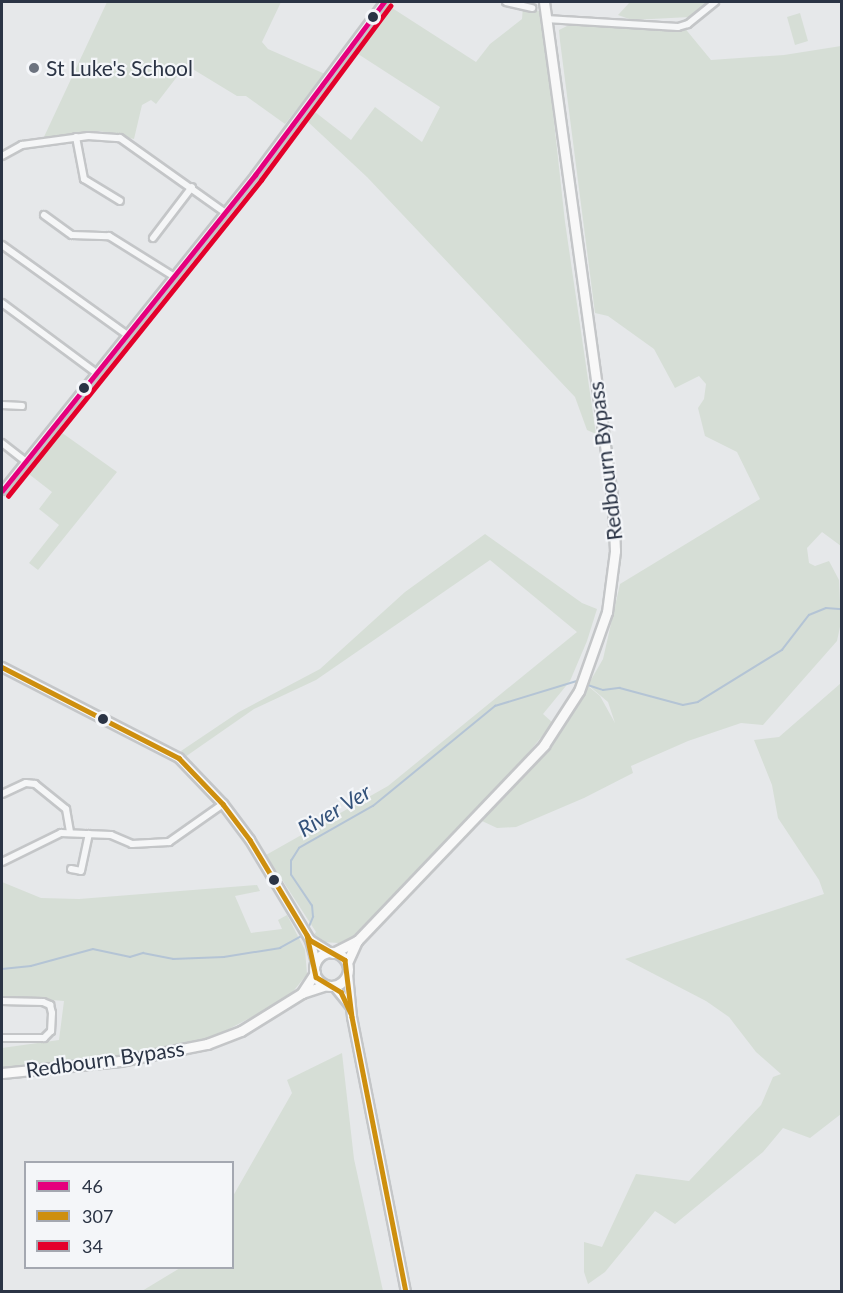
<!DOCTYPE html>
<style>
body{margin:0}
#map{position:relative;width:843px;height:1293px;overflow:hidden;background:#e6e8ea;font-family:Lato,sans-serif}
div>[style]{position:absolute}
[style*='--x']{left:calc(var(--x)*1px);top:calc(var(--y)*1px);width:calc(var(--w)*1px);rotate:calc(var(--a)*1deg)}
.green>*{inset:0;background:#d6ded6}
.stream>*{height:1.5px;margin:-0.75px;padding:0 0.75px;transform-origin:0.75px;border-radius:0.75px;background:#b4c4d5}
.roads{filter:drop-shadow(2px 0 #c4c6c8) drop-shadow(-2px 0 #c4c6c8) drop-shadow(0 2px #c4c6c8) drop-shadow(0 -2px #c4c6c8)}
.street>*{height:6px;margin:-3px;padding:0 3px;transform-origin:3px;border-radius:3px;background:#f5f6f7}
.secondary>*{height:8px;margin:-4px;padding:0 4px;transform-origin:4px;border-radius:4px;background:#f8f8f8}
.primary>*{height:9px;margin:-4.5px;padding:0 4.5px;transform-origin:4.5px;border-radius:4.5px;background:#f8f8f8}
.primary>.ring{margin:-4.5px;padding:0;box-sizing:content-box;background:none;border:9px solid #f8f8f8;border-radius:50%}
.bus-1>*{height:4.5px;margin:-2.25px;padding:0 2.25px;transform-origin:2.25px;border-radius:2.25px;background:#e5007d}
.bus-2>*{height:4.5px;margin:-2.25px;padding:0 2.25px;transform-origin:2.25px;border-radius:2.25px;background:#ce8f0e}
.bus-3>*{height:4.5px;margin:-2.25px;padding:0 2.25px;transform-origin:2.25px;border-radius:2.25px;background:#e4002b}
.dots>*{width:16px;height:16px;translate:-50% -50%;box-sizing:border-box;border:3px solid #f4f6f9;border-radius:50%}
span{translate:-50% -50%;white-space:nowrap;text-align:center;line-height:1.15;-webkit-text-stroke:4.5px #f4f6f9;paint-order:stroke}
.poi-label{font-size:21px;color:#2b3445}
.left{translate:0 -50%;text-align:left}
.street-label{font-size:21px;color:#2b3445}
.water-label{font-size:22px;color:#34527a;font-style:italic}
.frame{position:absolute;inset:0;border:3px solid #2b3445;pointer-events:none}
.legend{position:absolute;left:24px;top:1161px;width:210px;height:108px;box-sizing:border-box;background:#f4f6f9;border:2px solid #a4a8b1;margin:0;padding:8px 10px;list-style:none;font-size:18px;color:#2b3445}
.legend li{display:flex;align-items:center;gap:12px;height:30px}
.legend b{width:30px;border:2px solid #a4a8b1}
</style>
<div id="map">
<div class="green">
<div style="clip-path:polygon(107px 2px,281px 2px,262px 42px,268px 49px,325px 74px,285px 124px,246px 96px,237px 96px,186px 65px,156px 104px,151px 100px,142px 105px,134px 139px,100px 131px,43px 139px)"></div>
<div style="clip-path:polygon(630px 2px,711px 2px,690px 17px,632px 20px,618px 15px)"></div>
<div style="clip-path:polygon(389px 6px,476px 62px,490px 44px,522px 19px,523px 7px,542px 12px,565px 222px,596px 434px,587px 430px,575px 397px,367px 177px,307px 121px,315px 112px,351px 140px,375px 107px,422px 142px,440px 107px,355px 52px)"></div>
<div style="clip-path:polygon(800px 13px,808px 41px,795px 45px,787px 17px)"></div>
<div style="clip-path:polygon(573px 23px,683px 26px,711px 60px,784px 55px,841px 46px,841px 546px,822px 532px,807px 548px,809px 563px,815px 566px,829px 561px,839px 580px,841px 622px,837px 641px,763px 725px,741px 723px,688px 741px,631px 766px,633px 773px,584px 798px,516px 827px,497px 828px,482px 821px,556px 738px,588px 686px,600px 696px,615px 723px,608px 702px,588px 685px,603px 659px,620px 584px,760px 499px,737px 452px,705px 436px,698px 408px,704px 399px,706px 384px,699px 376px,675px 388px,654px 349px,608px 316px,595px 313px,560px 41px,559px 30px)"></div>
<div style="clip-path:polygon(58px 430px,117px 472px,38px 570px,29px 563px,59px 525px,39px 509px,52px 492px,25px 471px)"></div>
<div style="clip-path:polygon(485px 534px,582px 603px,597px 609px,587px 641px,570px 681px,543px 714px,553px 723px,490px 799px,352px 937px,339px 943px,321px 942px,313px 936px,316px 932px,266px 855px,388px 786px,577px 632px,490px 560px,316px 680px,254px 709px,185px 757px,181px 751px,239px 712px,320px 669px,405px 592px)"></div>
<div style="clip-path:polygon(841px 683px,841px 1114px,810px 1138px,783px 1128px,763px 1152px,675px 1224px,655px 1211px,605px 1272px,588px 1284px,584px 1272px,584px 1242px,602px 1247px,636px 1174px,689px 1181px,761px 1105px,773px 1077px,781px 1074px,756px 1052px,729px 1017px,706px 1001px,625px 959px,824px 894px,819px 880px,778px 818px,772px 785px,754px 740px,779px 737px)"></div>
<div style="clip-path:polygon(2px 882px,41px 898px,79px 899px,257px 885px,260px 891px,235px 896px,251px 933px,282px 929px,278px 920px,287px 915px,305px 950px,307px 974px,288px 998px,206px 1041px,141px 1055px,2px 1069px,2px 1048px,59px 1040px,64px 1001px,2px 996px)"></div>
<div style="clip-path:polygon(342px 1053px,354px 1159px,383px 1291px,142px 1291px,180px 1268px,232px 1268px,233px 1196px,292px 1093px,287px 1080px)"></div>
</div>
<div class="stream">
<div style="--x:588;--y:685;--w:16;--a:18"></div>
<div style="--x:603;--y:690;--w:17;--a:-7"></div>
<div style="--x:620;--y:688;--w:65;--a:15.1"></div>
<div style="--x:683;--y:705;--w:15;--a:-11"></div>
<div style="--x:698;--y:702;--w:99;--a:-31.8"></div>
<div style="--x:782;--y:650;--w:44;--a:-52.4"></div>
<div style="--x:809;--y:615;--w:18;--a:-22"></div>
<div style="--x:826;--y:608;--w:16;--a:4"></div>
<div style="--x:308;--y:929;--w:13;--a:-67"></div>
<div style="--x:313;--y:917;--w:11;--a:-95"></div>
<div style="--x:312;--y:906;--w:37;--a:-124"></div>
<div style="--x:291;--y:875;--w:14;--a:-90"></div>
<div style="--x:291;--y:861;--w:15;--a:-58"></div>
<div style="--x:299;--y:848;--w:85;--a:-29.6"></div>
<div style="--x:373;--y:806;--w:158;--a:-39.3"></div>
<div style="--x:495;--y:706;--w:86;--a:-17"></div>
<div style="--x:2;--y:969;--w:29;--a:-6"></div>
<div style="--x:31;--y:966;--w:64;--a:-15.3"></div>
<div style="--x:93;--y:949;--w:38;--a:12"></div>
<div style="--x:130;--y:957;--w:14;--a:-17"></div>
<div style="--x:143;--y:953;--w:31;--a:11"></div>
<div style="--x:173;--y:959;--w:51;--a:-2.2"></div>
<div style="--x:224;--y:957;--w:57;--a:-9.1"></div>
<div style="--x:280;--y:948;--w:26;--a:-29"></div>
</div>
<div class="roads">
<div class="street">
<div style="--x:506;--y:2;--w:27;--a:13"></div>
<div style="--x:546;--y:19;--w:132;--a:3.5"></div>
<div style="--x:678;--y:27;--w:10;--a:-17"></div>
<div style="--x:688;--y:24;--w:35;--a:-39"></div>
<div style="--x:76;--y:137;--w:43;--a:79.2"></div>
<div style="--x:84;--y:179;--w:42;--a:31.4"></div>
<div style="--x:2;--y:156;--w:23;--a:-29"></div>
<div style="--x:22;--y:145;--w:67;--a:-7.8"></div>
<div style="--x:88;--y:136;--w:32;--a:4"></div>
<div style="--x:120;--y:138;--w:128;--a:35.4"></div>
<div style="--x:44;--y:215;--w:34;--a:36"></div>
<div style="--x:72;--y:235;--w:37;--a:2"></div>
<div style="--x:109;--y:236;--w:75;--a:32"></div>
<div style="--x:153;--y:238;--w:64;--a:-52.6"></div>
<div style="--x:2;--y:245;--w:153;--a:35.7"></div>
<div style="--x:2;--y:303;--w:116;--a:36.6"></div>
<div style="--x:2;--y:405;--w:20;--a:3"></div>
<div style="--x:2;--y:443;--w:29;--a:38"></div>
<div style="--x:2;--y:491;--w:405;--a:-51.3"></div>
<div style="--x:255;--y:175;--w:216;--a:-53.3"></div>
<div style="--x:2;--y:794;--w:26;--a:-25"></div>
<div style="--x:26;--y:783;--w:9;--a:6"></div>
<div style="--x:35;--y:784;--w:40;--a:39"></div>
<div style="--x:66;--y:809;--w:23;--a:80"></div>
<div style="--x:2;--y:862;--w:66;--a:-26.2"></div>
<div style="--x:61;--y:833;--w:50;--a:2.3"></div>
<div style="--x:111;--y:835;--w:23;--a:23"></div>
<div style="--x:132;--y:844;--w:37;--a:-3"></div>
<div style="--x:169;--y:842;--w:66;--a:-35.1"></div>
<div style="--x:71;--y:869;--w:10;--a:11"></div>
<div style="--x:81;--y:871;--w:38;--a:-78"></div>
<div style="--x:2;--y:1001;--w:41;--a:1.4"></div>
<div style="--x:43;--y:1002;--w:8;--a:23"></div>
<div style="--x:50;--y:1005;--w:8;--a:76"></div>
<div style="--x:52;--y:1013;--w:18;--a:93"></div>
<div style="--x:51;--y:1031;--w:10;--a:135"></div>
<div style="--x:44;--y:1038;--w:42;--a:180"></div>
</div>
<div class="secondary">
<div style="--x:2;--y:667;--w:199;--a:27.2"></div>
<div style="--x:179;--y:758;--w:64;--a:46.3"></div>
<div style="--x:223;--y:804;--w:45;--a:53.1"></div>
<div style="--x:250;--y:840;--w:117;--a:59"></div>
<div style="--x:310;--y:940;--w:25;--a:32"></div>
<div style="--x:310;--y:940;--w:24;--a:75"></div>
<div style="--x:348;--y:974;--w:43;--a:84.7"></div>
<div style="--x:352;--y:1017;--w:280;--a:78.9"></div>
<div style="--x:334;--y:986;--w:26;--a:51"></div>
</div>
<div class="primary">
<div class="ring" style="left:314px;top:952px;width:25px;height:25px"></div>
<div style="--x:333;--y:953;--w:27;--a:-27"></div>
<div style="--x:347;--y:963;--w:24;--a:-66"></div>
<div style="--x:357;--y:941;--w:271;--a:-46.3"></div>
<div style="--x:544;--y:745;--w:64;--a:-57.1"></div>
<div style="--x:579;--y:691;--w:84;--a:-70.5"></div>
<div style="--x:607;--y:612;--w:62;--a:-82.5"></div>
<div style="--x:615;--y:551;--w:48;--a:-92.4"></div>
<div style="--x:613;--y:503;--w:506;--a:-97.84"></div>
<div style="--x:302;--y:993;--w:24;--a:-57"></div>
<div style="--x:2;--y:1073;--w:119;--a:-5.8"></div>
<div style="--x:120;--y:1061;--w:89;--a:-11.1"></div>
<div style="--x:207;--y:1044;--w:36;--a:-21"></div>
<div style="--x:241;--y:1031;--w:72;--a:-31.9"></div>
<div style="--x:302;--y:993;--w:25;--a:-18"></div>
</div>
</div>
<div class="bus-1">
<div style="--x:2;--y:491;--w:405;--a:-51.3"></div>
<div style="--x:255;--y:175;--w:216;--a:-53.3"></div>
</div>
<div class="bus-2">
<div style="--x:2;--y:667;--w:199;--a:27.2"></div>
<div style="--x:179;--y:758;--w:64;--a:46.3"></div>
<div style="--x:223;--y:804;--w:45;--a:53.1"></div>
<div style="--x:250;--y:840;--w:117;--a:59"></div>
<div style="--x:310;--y:940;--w:40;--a:29.7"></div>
<div style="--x:345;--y:960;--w:57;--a:83"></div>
<div style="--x:352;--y:1017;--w:280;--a:78.9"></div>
<div style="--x:307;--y:935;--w:43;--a:77.9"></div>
<div style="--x:316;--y:977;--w:29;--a:31"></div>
<div style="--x:341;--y:992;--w:23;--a:65"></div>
</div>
<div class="bus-3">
<div style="--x:8;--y:496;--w:405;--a:-51.3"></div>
<div style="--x:261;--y:180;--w:217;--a:-53.4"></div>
</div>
<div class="dots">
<div style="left:373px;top:17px;background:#2b3445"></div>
<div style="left:34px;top:68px;background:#6c737f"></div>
<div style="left:84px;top:388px;background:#2b3445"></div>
<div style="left:103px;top:719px;background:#2b3445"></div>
<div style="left:274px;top:880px;background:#2b3445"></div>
</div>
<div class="poi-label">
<span class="left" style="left:46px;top:68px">St Luke's School</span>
</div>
<div class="street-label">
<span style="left:605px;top:461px;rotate:-97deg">Redbourn Bypass</span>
<span style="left:105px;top:1059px;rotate:-8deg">Redbourn Bypass</span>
</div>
<div class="water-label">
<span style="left:334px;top:810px;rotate:-31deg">River Ver</span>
</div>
<div class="frame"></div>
<ul class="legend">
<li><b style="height:8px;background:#e5007d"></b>46</li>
<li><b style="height:8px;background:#ce8f0e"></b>307</li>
<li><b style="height:8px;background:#e4002b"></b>34</li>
</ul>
</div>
